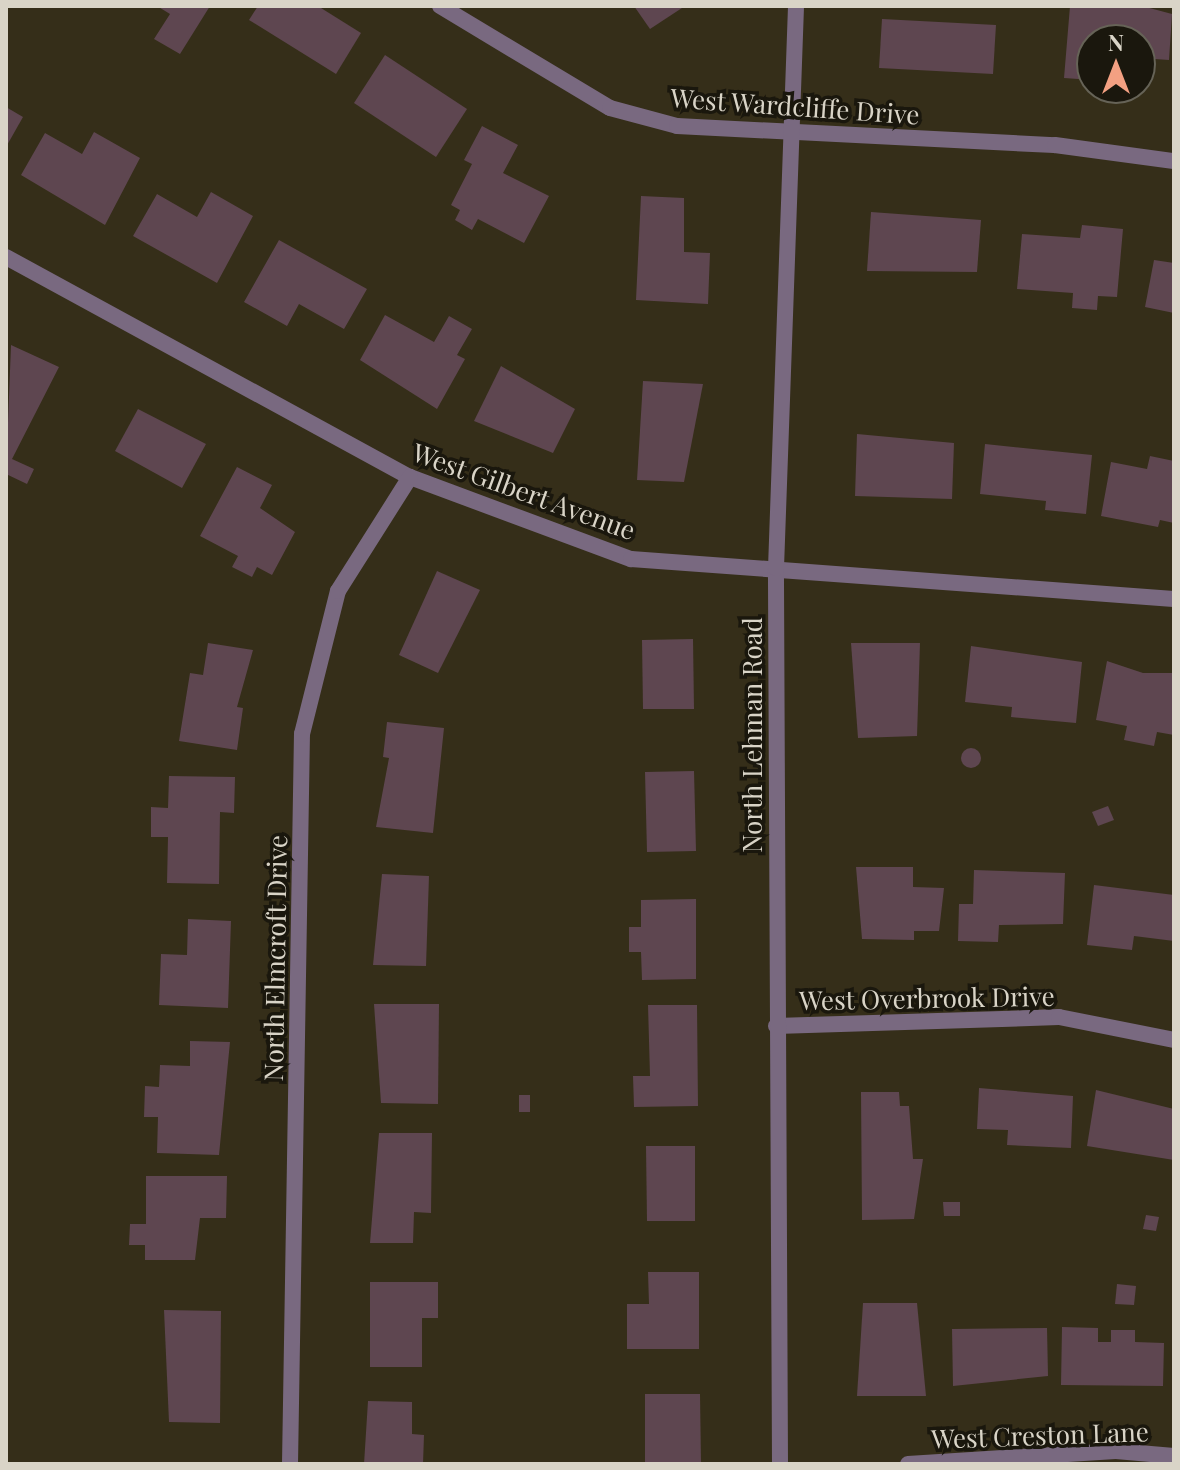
<!DOCTYPE html>
<style>
body{margin:0}
#map{position:relative;width:1180px;height:1470px;overflow:hidden;background:#352e19;font-family:"Playfair Display",serif}
div>[style]{position:absolute}
[style*='--x']{left:calc(var(--x)*1px);top:calc(var(--y)*1px);width:calc(var(--w)*1px);rotate:calc(var(--a)*1deg)}
.building>*{inset:0;background:#5e4650}
.round{border-radius:50%}
.street>*{height:16px;margin:-8px;padding:0 8px;transform-origin:8px;border-radius:8px;background:#796980}
span{translate:-50% -50%;white-space:nowrap;text-align:center;line-height:1.15;-webkit-text-stroke:7px #1a170d;paint-order:stroke}
.street-label{font-size:26px;color:#d9d4c7}
.frame{position:absolute;inset:0;border:8px solid #d9d4c7;pointer-events:none}
.north{position:absolute;left:1076px;top:24px;width:80px;height:80px;box-sizing:border-box;background:#1a170d;border:2px solid #666357;border-radius:50%;rotate:0deg;font-size:22px;font-weight:700;line-height:32px;text-align:center;color:#d9d4c7}
.north::after{content:'';display:block;margin:auto;width:28px;height:36px;background:#f3a082;clip-path:polygon(50% 0,100% 100%,50% 72%,0 100%)}
</style>
<div id="map">
<div class="building">
<div style="clip-path:polygon(157px 6px,210px 6px,180px 54px,154px 39px,170px 14px)"></div>
<div style="clip-path:polygon(258px 6px,321px 8px,361px 33px,336px 74px,249px 20px)"></div>
<div style="clip-path:polygon(634px 6px,685px 6px,650px 29px)"></div>
<div style="clip-path:polygon(1070px 6px,1142px 6px,1172px 14px,1169px 60px,1140px 58px,1140px 40px,1092px 40px,1092px 80px,1064px 78px)"></div>
<div style="clip-path:polygon(882px 19px,996px 25px,993px 74px,879px 68px)"></div>
<div style="clip-path:polygon(385px 55px,467px 109px,436px 157px,354px 103px)"></div>
<div style="clip-path:polygon(6px 107px,23px 117px,6px 147px)"></div>
<div style="clip-path:polygon(482px 126px,518px 145px,503px 173px,549px 196px,524px 243px,478px 219px,472px 230px,455px 220px,460px 210px,451px 205px,472px 164px,464px 160px)"></div>
<div style="clip-path:polygon(94px 132px,140px 158px,105px 225px,21px 175px,45px 133px,82px 154px)"></div>
<div style="clip-path:polygon(211px 192px,253px 216px,217px 283px,133px 236px,157px 194px,197px 217px)"></div>
<div style="clip-path:polygon(641px 196px,684px 198px,684px 252px,710px 253px,708px 304px,636px 300px)"></div>
<div style="clip-path:polygon(871px 212px,981px 220px,977px 272px,867px 271px)"></div>
<div style="clip-path:polygon(1082px 225px,1123px 229px,1117px 297px,1098px 296px,1097px 310px,1072px 308px,1073px 293px,1017px 289px,1022px 234px,1080px 238px)"></div>
<div style="clip-path:polygon(279px 240px,367px 289px,344px 329px,299px 304px,287px 326px,244px 302px)"></div>
<div style="clip-path:polygon(1154px 260px,1174px 263px,1174px 313px,1145px 307px)"></div>
<div style="clip-path:polygon(385px 315px,434px 342px,449px 316px,472px 329px,457px 355px,465px 359px,437px 409px,360px 360px)"></div>
<div style="clip-path:polygon(11px 345px,59px 367px,12px 459px,34px 469px,27px 484px,6px 474px)"></div>
<div style="clip-path:polygon(501px 366px,575px 409px,553px 453px,474px 421px)"></div>
<div style="clip-path:polygon(643px 381px,703px 384px,684px 482px,637px 480px)"></div>
<div style="clip-path:polygon(138px 409px,206px 444px,182px 488px,115px 451px)"></div>
<div style="clip-path:polygon(857px 434px,954px 443px,952px 499px,855px 496px)"></div>
<div style="clip-path:polygon(985px 444px,1092px 455px,1086px 514px,1045px 510px,1046px 501px,980px 494px)"></div>
<div style="clip-path:polygon(1150px 456px,1174px 461px,1174px 523px,1160px 520px,1158px 527px,1101px 516px,1111px 462px,1147px 469px)"></div>
<div style="clip-path:polygon(237px 467px,272px 485px,260px 508px,295px 532px,272px 575px,257px 567px,252px 577px,232px 567px,238px 556px,200px 536px)"></div>
<div style="clip-path:polygon(437px 571px,480px 590px,438px 673px,399px 655px)"></div>
<div style="clip-path:polygon(693px 639px,694px 709px,643px 709px,642px 640px)"></div>
<div style="clip-path:polygon(208px 643px,253px 650px,237px 707px,243px 708px,237px 750px,179px 741px,190px 673px,203px 675px)"></div>
<div style="clip-path:polygon(851px 643px,920px 643px,917px 736px,858px 738px)"></div>
<div style="clip-path:polygon(971px 646px,1082px 662px,1076px 723px,1011px 717px,1012px 707px,965px 702px)"></div>
<div style="clip-path:polygon(1107px 661px,1143px 673px,1174px 673px,1174px 735px,1157px 732px,1154px 746px,1124px 740px,1127px 726px,1096px 720px)"></div>
<div style="clip-path:polygon(387px 722px,444px 728px,433px 833px,376px 827px,389px 758px,383px 757px)"></div>
<div class="round" style="left:961px;top:748px;width:20px;height:20px"></div>
<div style="clip-path:polygon(694px 771px,696px 851px,647px 852px,645px 772px)"></div>
<div style="clip-path:polygon(169px 776px,235px 777px,234px 813px,220px 812px,219px 884px,167px 883px,168px 837px,151px 837px,151px 807px,168px 808px)"></div>
<div style="clip-path:polygon(1108px 806px,1114px 820px,1098px 826px,1092px 812px)"></div>
<div style="clip-path:polygon(856px 867px,913px 867px,913px 887px,944px 888px,939px 931px,914px 931px,914px 940px,862px 939px)"></div>
<div style="clip-path:polygon(974px 870px,1065px 873px,1063px 924px,999px 925px,998px 942px,958px 941px,959px 904px,973px 904px)"></div>
<div style="clip-path:polygon(382px 874px,429px 876px,426px 966px,373px 965px)"></div>
<div style="clip-path:polygon(1094px 885px,1174px 895px,1174px 941px,1134px 936px,1132px 950px,1087px 945px)"></div>
<div style="clip-path:polygon(696px 899px,696px 979px,642px 980px,641px 952px,629px 952px,629px 927px,641px 927px,641px 900px)"></div>
<div style="clip-path:polygon(188px 919px,231px 921px,228px 1008px,159px 1005px,161px 954px,187px 955px)"></div>
<div style="clip-path:polygon(374px 1004px,439px 1004px,438px 1104px,381px 1103px)"></div>
<div style="clip-path:polygon(648px 1005px,697px 1005px,698px 1106px,634px 1107px,633px 1076px,650px 1076px)"></div>
<div style="clip-path:polygon(190px 1041px,230px 1042px,219px 1155px,157px 1153px,158px 1117px,144px 1117px,145px 1086px,159px 1087px,160px 1065px,190px 1066px)"></div>
<div style="clip-path:polygon(979px 1088px,1073px 1096px,1071px 1148px,1007px 1145px,1008px 1130px,977px 1129px)"></div>
<div style="clip-path:polygon(1096px 1090px,1174px 1109px,1174px 1160px,1087px 1146px)"></div>
<div style="clip-path:polygon(861px 1092px,899px 1092px,900px 1106px,909px 1106px,913px 1159px,923px 1159px,914px 1219px,862px 1220px)"></div>
<div style="clip-path:polygon(519px 1095px,530px 1095px,530px 1112px,519px 1112px)"></div>
<div style="clip-path:polygon(379px 1133px,432px 1133px,431px 1213px,414px 1212px,413px 1243px,370px 1243px)"></div>
<div style="clip-path:polygon(646px 1146px,695px 1146px,695px 1221px,647px 1221px)"></div>
<div style="clip-path:polygon(146px 1176px,227px 1176px,226px 1218px,200px 1218px,195px 1260px,145px 1260px,145px 1245px,129px 1245px,130px 1224px,146px 1224px)"></div>
<div style="clip-path:polygon(943px 1202px,960px 1202px,960px 1216px,944px 1216px)"></div>
<div style="clip-path:polygon(1146px 1215px,1159px 1217px,1156px 1231px,1143px 1229px)"></div>
<div style="clip-path:polygon(648px 1272px,699px 1272px,699px 1349px,627px 1349px,627px 1304px,649px 1304px)"></div>
<div style="clip-path:polygon(370px 1282px,438px 1282px,438px 1318px,422px 1318px,422px 1367px,370px 1367px)"></div>
<div style="clip-path:polygon(1117px 1284px,1136px 1286px,1134px 1305px,1115px 1304px)"></div>
<div style="clip-path:polygon(863px 1303px,917px 1303px,926px 1396px,857px 1396px)"></div>
<div style="clip-path:polygon(164px 1310px,221px 1311px,220px 1423px,169px 1422px)"></div>
<div style="clip-path:polygon(1062px 1327px,1098px 1328px,1098px 1342px,1111px 1342px,1111px 1330px,1135px 1330px,1135px 1342px,1164px 1343px,1163px 1386px,1061px 1385px)"></div>
<div style="clip-path:polygon(1047px 1328px,1048px 1376px,953px 1386px,952px 1329px)"></div>
<div style="clip-path:polygon(645px 1394px,700px 1394px,701px 1464px,645px 1464px)"></div>
<div style="clip-path:polygon(368px 1401px,412px 1402px,412px 1434px,424px 1435px,423px 1464px,364px 1464px)"></div>
</div>
<div class="street">
<div style="--x:440;--y:6;--w:198;--a:31"></div>
<div style="--x:610;--y:108;--w:69;--a:15"></div>
<div style="--x:677;--y:126;--w:378;--a:2.9"></div>
<div style="--x:1055;--y:145;--w:120;--a:7.7"></div>
<div style="--x:6;--y:257;--w:460;--a:28.6"></div>
<div style="--x:410;--y:477;--w:236;--a:20.4"></div>
<div style="--x:631;--y:559;--w:544;--a:4.21"></div>
<div style="--x:776;--y:1026;--w:283;--a:-1.8"></div>
<div style="--x:1059;--y:1017;--w:117;--a:11.3"></div>
<div style="--x:290;--y:1464;--w:730;--a:-89.06"></div>
<div style="--x:302;--y:734;--w:147;--a:-75.9"></div>
<div style="--x:338;--y:591;--w:135;--a:-57.7"></div>
<div style="--x:780;--y:1464;--w:896;--a:-90.26"></div>
<div style="--x:776;--y:568;--w:562;--a:-87.96"></div>
<div style="--x:908;--y:1464;--w:208;--a:-3.6"></div>
<div style="--x:1116;--y:1451;--w:58;--a:4.9"></div>
</div>
<div class="street-label">
<span style="left:795px;top:106px;rotate:4deg">West Wardcliffe Drive</span>
<span style="left:524px;top:491px;rotate:20deg">West Gilbert Avenue</span>
<span style="left:752px;top:735px;rotate:-90deg">North Lehman Road</span>
<span style="left:275px;top:958px;rotate:-89deg">North Elmcroft Drive</span>
<span style="left:927px;top:998px;rotate:-1deg">West Overbrook Drive</span>
<span style="left:1040px;top:1435px;rotate:-2deg">West Creston Lane</span>
</div>
<div class="frame"></div>
<div class="north">N</div>
</div>
